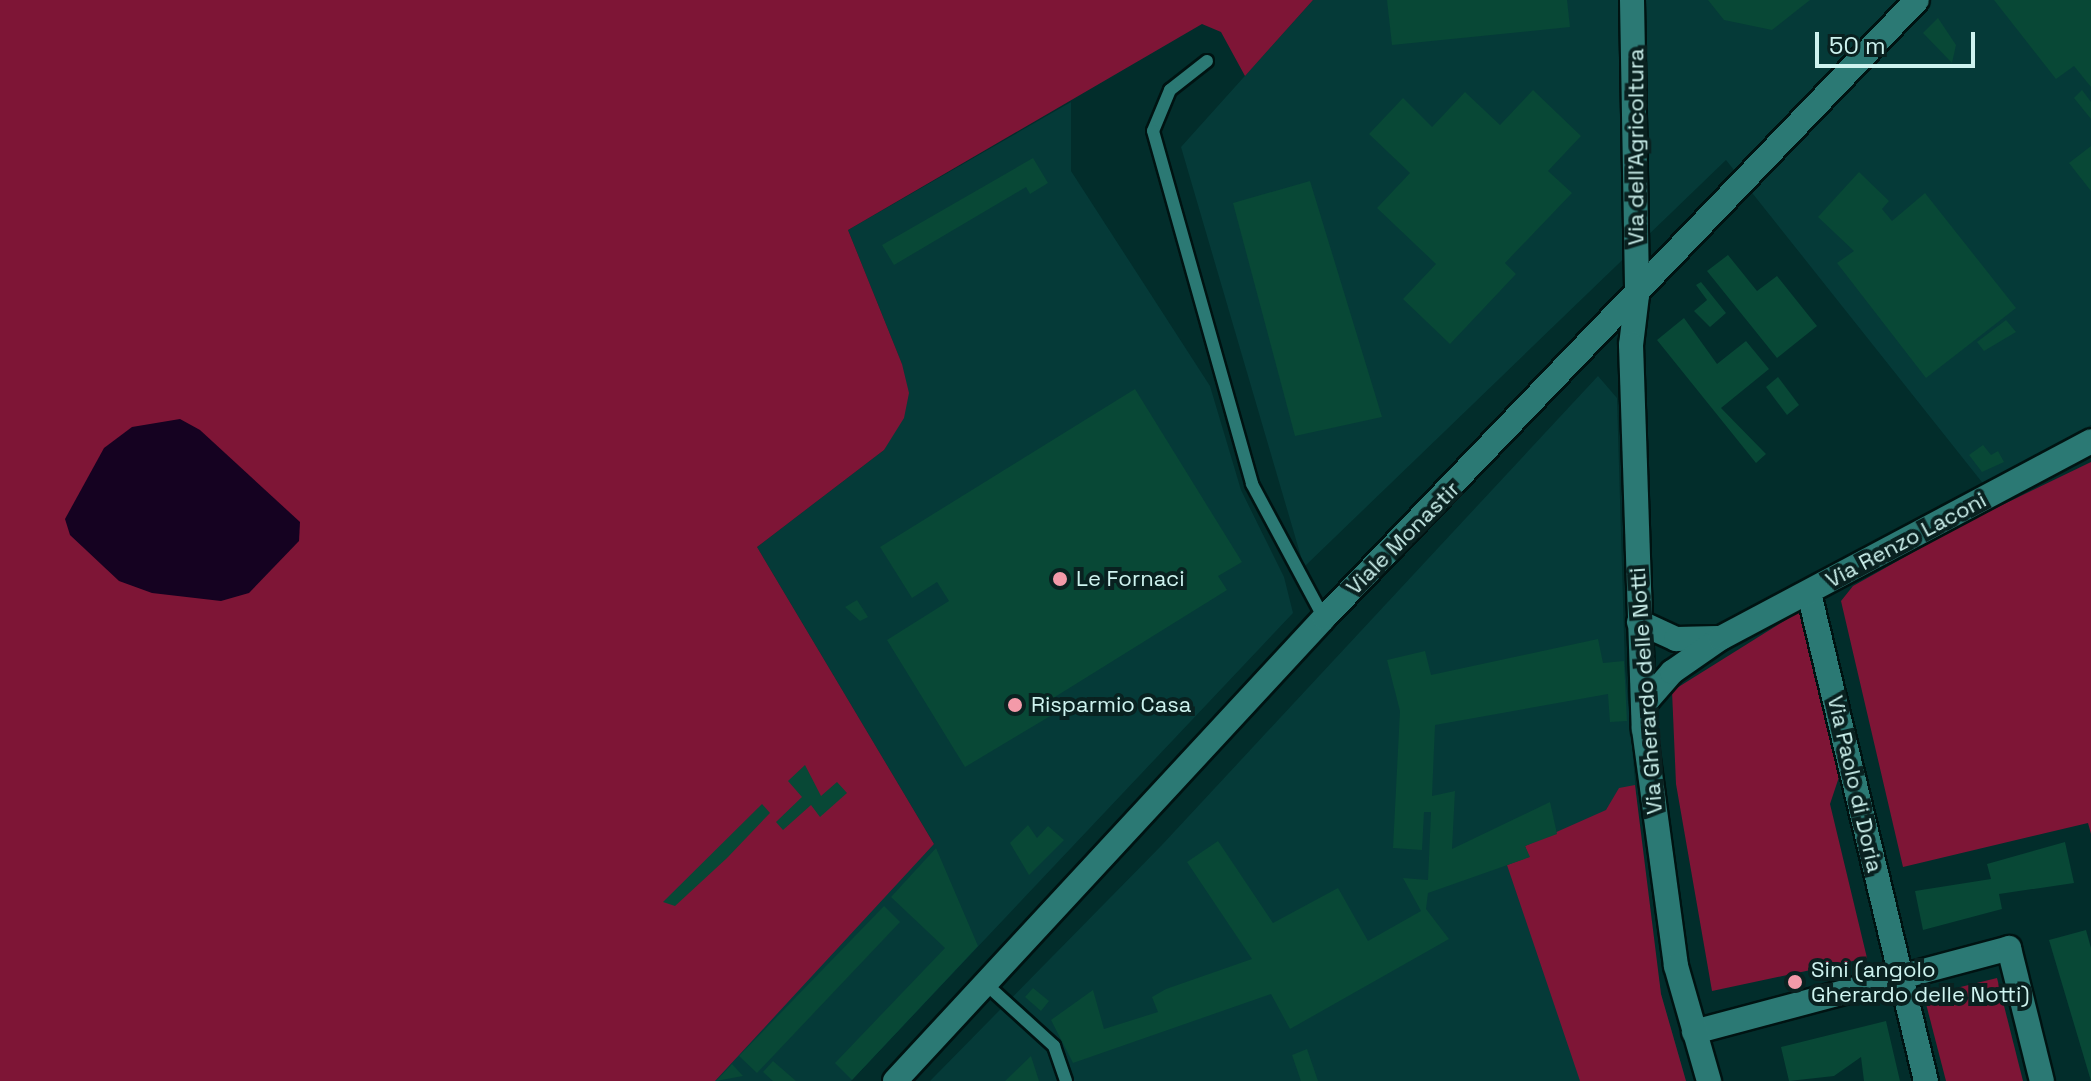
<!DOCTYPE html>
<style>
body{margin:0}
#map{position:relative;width:2091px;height:1081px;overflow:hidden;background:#022d2b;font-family:"Space Grotesk",sans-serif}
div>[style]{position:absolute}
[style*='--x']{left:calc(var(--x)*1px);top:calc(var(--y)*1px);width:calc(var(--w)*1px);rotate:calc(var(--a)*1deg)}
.built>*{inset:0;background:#053a38}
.green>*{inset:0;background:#7e1536}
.water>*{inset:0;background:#150221}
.building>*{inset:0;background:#084836}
.roads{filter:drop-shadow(2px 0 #001312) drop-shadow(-2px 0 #001312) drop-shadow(0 2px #001312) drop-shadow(0 -2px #001312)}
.lane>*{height:12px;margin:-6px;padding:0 6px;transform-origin:6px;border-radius:6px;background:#2b7974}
.street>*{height:24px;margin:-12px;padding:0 12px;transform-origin:12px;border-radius:12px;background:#2b7974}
.secondary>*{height:24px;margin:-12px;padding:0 12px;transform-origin:12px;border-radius:12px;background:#2b7974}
.dots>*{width:22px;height:22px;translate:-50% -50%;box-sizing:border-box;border:4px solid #092120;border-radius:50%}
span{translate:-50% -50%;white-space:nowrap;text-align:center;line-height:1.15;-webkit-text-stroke:8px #092120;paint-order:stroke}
.street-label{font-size:22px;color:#cef3ef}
.poi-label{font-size:22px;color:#cef3ef}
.left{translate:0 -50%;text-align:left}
.scale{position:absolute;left:1815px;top:32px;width:160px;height:36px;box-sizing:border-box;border:4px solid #cef3ef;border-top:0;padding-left:10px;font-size:24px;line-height:28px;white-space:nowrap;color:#cef3ef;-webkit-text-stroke:6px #092120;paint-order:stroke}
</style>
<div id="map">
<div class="built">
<div style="clip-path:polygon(1313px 0,2091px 0,2091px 425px,1985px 486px,1726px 160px,1304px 567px,1181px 147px)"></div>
<div style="clip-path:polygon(1071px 102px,1071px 171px,1210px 386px,1241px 490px,1284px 577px,1293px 613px,851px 1081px,708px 1081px,934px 844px,757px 547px,884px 450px,902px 364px,848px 230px)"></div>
<div style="clip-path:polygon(1598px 376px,1617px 398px,1625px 668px,1642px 859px,1661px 994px,1686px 1081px,930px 1081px,1161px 846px)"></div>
</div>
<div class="green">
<div style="clip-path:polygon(0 0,1313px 0,1245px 76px,1221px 32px,1202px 24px,848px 230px,902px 364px,909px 393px,904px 418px,884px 450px,757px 547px,934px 844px,715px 1081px,0 1081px)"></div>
<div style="clip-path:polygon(2091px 462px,2091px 834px,2088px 823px,1903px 867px,1841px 601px,1853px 586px,1967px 522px)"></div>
<div style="clip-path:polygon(1800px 611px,1840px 774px,1830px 804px,1867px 958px,1712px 991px,1676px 784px,1672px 691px)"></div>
<div style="clip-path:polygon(1635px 785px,1661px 994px,1686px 1081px,1580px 1081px,1507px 865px,1529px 857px,1525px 846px,1606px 810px,1619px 788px)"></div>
<div style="clip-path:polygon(1997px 978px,2023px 1081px,1946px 1081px,1924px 996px)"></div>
</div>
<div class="water">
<div style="clip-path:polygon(180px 419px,200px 430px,300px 522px,299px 541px,249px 593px,221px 601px,152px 593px,119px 581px,70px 535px,65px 519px,104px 448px,132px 427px)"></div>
</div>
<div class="building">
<div style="clip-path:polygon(1387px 0,1567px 0,1570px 27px,1392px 45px)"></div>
<div style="clip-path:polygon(1708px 0,1810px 0,1772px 30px,1724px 20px)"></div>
<div style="clip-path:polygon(1994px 0,2091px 0,2091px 87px,2074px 66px,2056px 79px)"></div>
<div style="clip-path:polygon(1938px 18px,1956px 45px,1952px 63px,1923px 33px)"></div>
<div style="clip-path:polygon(1533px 90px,1581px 136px,1548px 171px,1572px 193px,1505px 263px,1516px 274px,1450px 344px,1403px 299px,1436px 264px,1377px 208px,1410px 173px,1369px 134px,1403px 98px,1432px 127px,1465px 92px,1500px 125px)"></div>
<div style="clip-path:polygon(2082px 90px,2091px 102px,2091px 119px,2074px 98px)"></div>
<div style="clip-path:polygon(2091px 146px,2091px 191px,2069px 163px)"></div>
<div style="clip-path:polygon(1033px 158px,1048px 183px,1030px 194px,1026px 187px,894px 265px,882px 245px)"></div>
<div style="clip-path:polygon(1859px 172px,1889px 201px,1882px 209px,1892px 221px,1925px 193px,2016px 308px,1926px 378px,1837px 263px,1854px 251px,1818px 217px)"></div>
<div style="clip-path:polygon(1310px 181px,1382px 417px,1295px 436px,1233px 203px)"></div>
<div style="clip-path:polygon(1728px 255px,1757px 291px,1777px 276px,1817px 326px,1777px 358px,1707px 271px)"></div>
<div style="clip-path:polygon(1701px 282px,1726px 313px,1710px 327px,1694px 311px,1707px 300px,1696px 285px)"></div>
<div style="clip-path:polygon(1684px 318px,1717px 364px,1746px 341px,1769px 369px,1721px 408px,1766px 454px,1756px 463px,1657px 340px)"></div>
<div style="clip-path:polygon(2006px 320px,2016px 332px,1984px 351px,1977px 342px)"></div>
<div style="clip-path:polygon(1778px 377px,1799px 405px,1787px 415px,1766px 387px)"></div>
<div style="clip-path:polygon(1135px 389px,1242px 562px,1218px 576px,1227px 590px,1050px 700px,1057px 712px,965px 767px,887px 640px,949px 601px,937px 582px,912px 598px,880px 547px)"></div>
<div style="clip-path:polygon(1983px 445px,1991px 455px,1998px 451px,2004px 462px,1982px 472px,1969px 455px)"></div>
<div style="clip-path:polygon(857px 600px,868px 617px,860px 621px,845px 607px)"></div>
<div style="clip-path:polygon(1598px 639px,1603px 663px,1624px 661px,1627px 721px,1610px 722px,1608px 694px,1435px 725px,1432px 796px,1455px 791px,1452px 849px,1550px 802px,1557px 834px,1525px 846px,1530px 857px,1428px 893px,1426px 909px,1449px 939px,1290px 1029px,1271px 994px,1073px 1063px,1051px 1020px,1093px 990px,1104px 1029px,1158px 1012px,1152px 997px,1166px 989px,1252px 959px,1187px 862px,1218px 841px,1273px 923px,1338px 888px,1368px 941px,1421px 911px,1403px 878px,1428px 880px,1431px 812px,1424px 812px,1422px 850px,1393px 848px,1400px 711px,1387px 660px,1425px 651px,1431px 675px)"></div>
<div style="clip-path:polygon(805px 765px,821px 796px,837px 782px,847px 793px,820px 817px,811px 805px,783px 830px,776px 822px,802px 797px,788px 781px)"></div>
<div style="clip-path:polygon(762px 804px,770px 813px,727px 858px,675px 906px,663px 902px)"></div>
<div style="clip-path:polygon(1028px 825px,1037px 838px,1048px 826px,1064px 840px,1029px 875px,1010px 843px)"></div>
<div style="clip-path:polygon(2065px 842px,2074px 883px,1999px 894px,2002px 909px,1923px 930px,1915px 891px,1991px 879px,1987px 864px)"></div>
<div style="clip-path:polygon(936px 848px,978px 946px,852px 1080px,835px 1063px,945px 948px,891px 897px)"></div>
<div style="clip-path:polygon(884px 906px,900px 922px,757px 1073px,739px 1056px)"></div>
<div style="clip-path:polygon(2086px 930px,2091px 948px,2091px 1081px,2049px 940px)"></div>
<div style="clip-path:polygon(1033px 988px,1049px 1001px,1041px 1011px,1025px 997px)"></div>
<div style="clip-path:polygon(1886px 1021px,1900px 1081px,1864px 1081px,1861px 1057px,1834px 1076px,1789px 1081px,1781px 1047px)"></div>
<div style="clip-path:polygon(1307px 1049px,1318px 1081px,1301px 1081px,1292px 1055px)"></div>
<div style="clip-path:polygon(1031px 1056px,1039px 1081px,1005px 1081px)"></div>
<div style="clip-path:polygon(773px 1061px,796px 1081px,773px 1081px,763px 1072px)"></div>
<div style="clip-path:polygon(732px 1064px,743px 1076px,716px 1081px)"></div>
</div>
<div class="roads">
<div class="lane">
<div style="--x:1207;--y:61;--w:47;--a:141.9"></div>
<div style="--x:1170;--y:90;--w:44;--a:112.5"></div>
<div style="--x:1153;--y:131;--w:367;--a:74.3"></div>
<div style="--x:1252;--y:484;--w:152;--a:61.8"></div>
<div style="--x:987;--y:985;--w:91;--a:42.3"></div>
<div style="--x:1054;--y:1046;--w:37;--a:71"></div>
</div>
<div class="street">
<div style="--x:1632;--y:0;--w:295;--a:89"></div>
<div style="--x:1809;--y:593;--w:502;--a:76.52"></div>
<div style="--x:1639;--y:622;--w:41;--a:24.7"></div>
<div style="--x:1676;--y:639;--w:42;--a:-1.4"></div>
<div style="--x:1644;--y:704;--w:43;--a:-48.8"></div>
<div style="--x:1672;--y:672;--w:60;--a:-34.8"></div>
<div style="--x:1721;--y:638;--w:419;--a:-28"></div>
<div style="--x:1694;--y:1032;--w:326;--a:-14.9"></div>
<div style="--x:2009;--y:948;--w:137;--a:76.1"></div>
</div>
<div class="secondary">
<div style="--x:1637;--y:295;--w:50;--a:96.8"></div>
<div style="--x:1631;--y:345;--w:384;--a:88.1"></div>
<div style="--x:1644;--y:729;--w:239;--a:82.3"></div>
<div style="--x:1676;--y:966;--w:120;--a:74"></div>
<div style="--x:895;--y:1081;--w:631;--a:-47.18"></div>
<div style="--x:1324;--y:618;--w:856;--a:-46.18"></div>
</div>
</div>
<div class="dots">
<div style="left:1060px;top:579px;background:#f39aa9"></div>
<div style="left:1015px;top:705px;background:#f39aa9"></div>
<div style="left:1795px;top:982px;background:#f39aa9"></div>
</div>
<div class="street-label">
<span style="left:1636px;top:147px;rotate:-90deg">Via dell'Agricoltura</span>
<span style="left:1403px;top:538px;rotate:-45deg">Viale Monastir</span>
<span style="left:1906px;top:540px;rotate:-28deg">Via Renzo Laconi</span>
<span style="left:1646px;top:691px;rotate:-94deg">Via Gherardo delle Notti</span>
<span style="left:1855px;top:784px;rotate:77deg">Via Paolo di Doria</span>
</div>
<div class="poi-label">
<span class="left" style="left:1076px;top:579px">Le Fornaci</span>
<span class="left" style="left:1031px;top:705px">Risparmio Casa</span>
<span class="left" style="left:1811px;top:982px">Sini (angolo<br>Gherardo delle Notti)</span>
</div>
<div class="scale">50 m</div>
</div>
